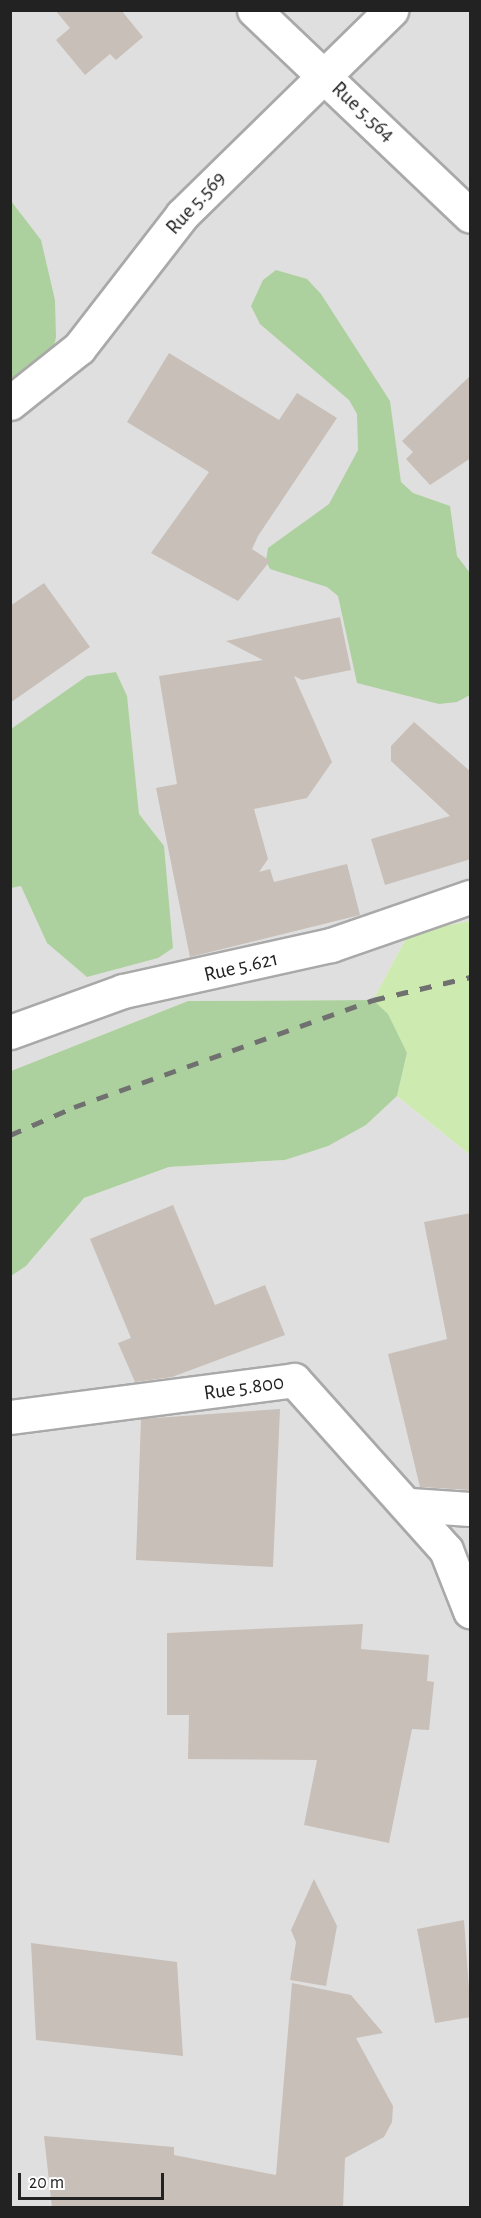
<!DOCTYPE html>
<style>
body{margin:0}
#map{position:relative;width:481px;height:2218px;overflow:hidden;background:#f2efe9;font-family:"Alegreya Sans",sans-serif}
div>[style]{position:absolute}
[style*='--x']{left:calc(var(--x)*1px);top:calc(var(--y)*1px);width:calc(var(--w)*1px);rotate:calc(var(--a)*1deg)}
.residential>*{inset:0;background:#e0dfdf}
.grass>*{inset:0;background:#cdebb0}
.forest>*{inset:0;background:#add19e}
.building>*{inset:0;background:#c7bfb8}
.roads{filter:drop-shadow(2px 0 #a9a9a9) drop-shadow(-2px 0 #a9a9a9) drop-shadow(0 2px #a9a9a9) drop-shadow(0 -2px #a9a9a9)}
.minor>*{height:33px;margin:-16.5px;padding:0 16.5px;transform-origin:16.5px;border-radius:16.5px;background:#fff}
.rail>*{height:4.5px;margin-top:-2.25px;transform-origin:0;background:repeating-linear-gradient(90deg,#707070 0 12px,transparent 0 24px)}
span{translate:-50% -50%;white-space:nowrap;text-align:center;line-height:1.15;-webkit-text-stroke:6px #fff;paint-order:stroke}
.street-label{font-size:21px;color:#222}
.frame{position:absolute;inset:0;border:12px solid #222;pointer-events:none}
.scale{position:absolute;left:18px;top:2173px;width:146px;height:27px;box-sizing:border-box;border:3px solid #222;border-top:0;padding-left:8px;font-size:18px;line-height:21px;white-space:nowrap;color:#222;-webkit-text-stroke:4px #fff;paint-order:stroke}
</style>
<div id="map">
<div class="residential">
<div style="clip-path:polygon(11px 11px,470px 11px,470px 921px,409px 933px,373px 1000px,188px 1001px,11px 1071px)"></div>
<div style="clip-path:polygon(397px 1096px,470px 1155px,470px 2207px,11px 2207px,10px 1276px,26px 1266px,84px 1198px,169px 1167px,285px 1160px,366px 1125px)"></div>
</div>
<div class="grass">
<div style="clip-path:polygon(470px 921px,470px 1155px,397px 1096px,407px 1053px,373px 1000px,409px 933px)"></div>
</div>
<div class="forest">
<div style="clip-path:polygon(11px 201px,41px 240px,55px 300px,56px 337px,52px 356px,11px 393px)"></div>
<div style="clip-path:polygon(276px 270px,307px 279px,321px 294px,390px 401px,401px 482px,413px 493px,450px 506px,457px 556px,470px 573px,470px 695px,457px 702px,439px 704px,357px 683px,338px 596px,327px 587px,270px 569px,266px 561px,268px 548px,329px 504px,358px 450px,357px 414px,349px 400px,260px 324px,251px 306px,263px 280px)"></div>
<div style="clip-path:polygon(116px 672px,127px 696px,139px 814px,164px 846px,173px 948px,158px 958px,87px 977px,47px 943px,21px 886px,11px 888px,11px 729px,87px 676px)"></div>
<div style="clip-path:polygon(373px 1000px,388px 1014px,407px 1053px,397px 1096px,366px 1125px,328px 1146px,285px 1160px,169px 1167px,84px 1198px,26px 1266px,11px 1276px,11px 1071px,188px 1001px)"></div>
</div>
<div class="building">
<div style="clip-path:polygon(55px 10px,121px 10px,143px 37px,116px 60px,110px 54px,85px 75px,56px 40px,70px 28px)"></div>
<div style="clip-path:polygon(169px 353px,279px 420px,297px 393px,337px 418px,258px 536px,252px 549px,270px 561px,238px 601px,151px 553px,209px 472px,127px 422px)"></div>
<div style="clip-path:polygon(471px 375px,471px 458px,430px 485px,406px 459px,413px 452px,402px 441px)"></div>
<div style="clip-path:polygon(44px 583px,90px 647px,10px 703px,10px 606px)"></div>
<div style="clip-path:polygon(340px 617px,351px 670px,302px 680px,294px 676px,332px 762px,307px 798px,254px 809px,268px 859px,259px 872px,270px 869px,274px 882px,347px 864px,360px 915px,190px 957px,156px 788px,177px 784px,159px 676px,263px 660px,226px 641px)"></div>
<div style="clip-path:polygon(414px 722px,471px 772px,471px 859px,385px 885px,371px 839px,450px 816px,391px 761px,391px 746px)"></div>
<div style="clip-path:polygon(173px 1205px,215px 1305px,265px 1285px,285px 1335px,172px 1377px,135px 1382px,118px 1343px,131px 1338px,90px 1239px)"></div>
<div style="clip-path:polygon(471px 1213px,471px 1490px,420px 1487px,388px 1354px,447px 1339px,424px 1222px)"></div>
<div style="clip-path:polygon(280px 1409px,273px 1567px,136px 1560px,141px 1419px)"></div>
<div style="clip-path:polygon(363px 1624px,361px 1649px,429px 1655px,427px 1681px,434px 1682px,429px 1730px,412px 1729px,389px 1843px,304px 1825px,317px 1760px,188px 1759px,189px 1715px,167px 1715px,167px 1633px)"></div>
<div style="clip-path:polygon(314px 1879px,337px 1926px,326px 1986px,290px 1980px,296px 1942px,291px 1930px)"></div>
<div style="clip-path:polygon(464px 1920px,471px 2017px,435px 2023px,417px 1929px)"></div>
<div style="clip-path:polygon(31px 1943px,177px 1962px,183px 2056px,36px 2040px)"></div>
<div style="clip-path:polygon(292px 1983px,351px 1995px,383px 2033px,356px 2038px,393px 2106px,392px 2122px,384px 2137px,345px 2158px,343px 2208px,52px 2208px,44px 2136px,174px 2147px,174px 2155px,276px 2175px)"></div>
</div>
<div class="roads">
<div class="minor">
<div style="--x:254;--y:10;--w:298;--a:43.6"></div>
<div style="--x:10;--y:403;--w:88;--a:-38.6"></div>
<div style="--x:79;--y:348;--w:168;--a:-52.2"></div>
<div style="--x:182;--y:215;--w:293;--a:-44.4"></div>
<div style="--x:10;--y:1032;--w:120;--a:-19.9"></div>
<div style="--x:123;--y:991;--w:213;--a:-12.5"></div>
<div style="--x:331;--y:945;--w:147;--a:-19.1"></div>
<div style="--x:10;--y:1417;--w:286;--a:-7.4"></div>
<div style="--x:294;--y:1380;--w:228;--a:48.2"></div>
<div style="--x:446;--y:1550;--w:66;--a:68.5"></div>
<div style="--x:410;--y:1505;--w:60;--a:3.8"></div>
</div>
</div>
<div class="rail">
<div style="--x:10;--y:1135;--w:70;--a:-23.6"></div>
<div style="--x:74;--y:1107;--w:318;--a:-19.7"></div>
<div style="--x:373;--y:1000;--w:100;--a:-13.3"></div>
</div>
<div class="street-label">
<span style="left:363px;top:112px;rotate:43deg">Rue 5.564</span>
<span style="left:196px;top:203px;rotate:-48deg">Rue 5.569</span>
<span style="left:241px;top:967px;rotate:-13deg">Rue 5.621</span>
<span style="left:244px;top:1388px;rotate:-8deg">Rue 5.800</span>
</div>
<div class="frame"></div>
<div class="scale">20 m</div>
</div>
